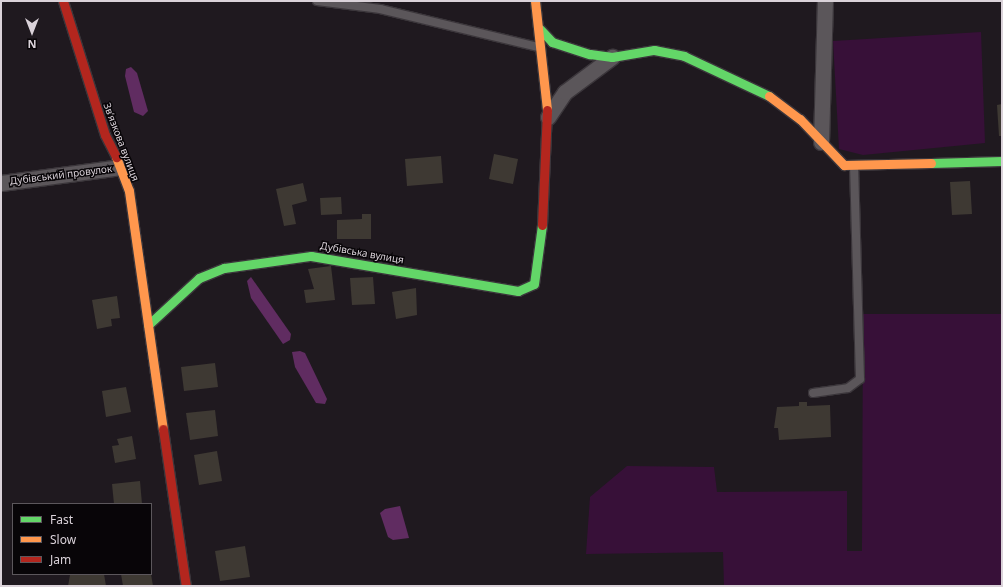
<!DOCTYPE html>
<meta charset="utf-8">
<style>
body{margin:0}
#map{position:relative;width:1003px;height:587px;overflow:hidden;background:#1f191f;font-family:"Noto Sans",sans-serif}
div>[style]{position:absolute}
[style*='--x']{left:calc(var(--x)*1px);top:calc(var(--y)*1px);width:calc(var(--w)*1px);rotate:calc(var(--a)*1deg)}
.green>*{inset:0;background:#371038}
.water>*{inset:0;background:#602c61}
.building>*{inset:0;background:#3e3933}
.roads{filter:drop-shadow(1px 0 #3b363b) drop-shadow(-1px 0 #3b363b) drop-shadow(0 1px #3b363b) drop-shadow(0 -1px #3b363b)}
.lane>*{height:8px;margin:-4px;padding:0 4px;transform-origin:4px;border-radius:4px;background:#5b565a}
.street>*{height:15px;margin:-7.5px;padding:0 7.5px;transform-origin:7.5px;border-radius:7.5px;background:#5b565a}
.fast>*{height:9px;margin:-4.5px;padding:0 4.5px;transform-origin:4.5px;border-radius:4.5px;background:#63d668}
.slow>*{height:9px;margin:-4.5px;padding:0 4.5px;transform-origin:4.5px;border-radius:4.5px;background:#ff974d}
.jam>*{height:9px;margin:-4.5px;padding:0 4.5px;transform-origin:4.5px;border-radius:4.5px;background:#b3261e}
span{translate:-50% -50%;white-space:nowrap;text-align:center;line-height:1.15;-webkit-text-stroke:3px #080508;paint-order:stroke}
.street-label{font-size:10px;color:#dad2d9}
.frame{position:absolute;inset:0;border:2px solid #dad2d9;pointer-events:none}
.legend{position:absolute;left:12px;top:503px;width:140px;height:72px;box-sizing:border-box;background:#080508;border:1px solid #5c575c;margin:0;padding:5px 7px;list-style:none;font-size:12px;color:#dad2d9}
.legend li{display:flex;align-items:center;gap:8px;height:20px}
.legend b{width:20px;border:1px solid #5c575c}
.north{position:absolute;left:12px;top:12px;width:40px;height:40px;-webkit-text-stroke:3px #080508;paint-order:stroke;rotate:180deg;font-size:11px;font-weight:700;line-height:16px;text-align:center;color:#dad2d9}
.north::after{content:'';display:block;margin:auto;width:14px;height:18px;background:#dad2d9;clip-path:polygon(50% 0,100% 100%,50% 72%,0 100%)}
</style>
<div id="map">
<div class="green">
<div style="clip-path:polygon(981px 32px,985px 143px,863px 155px,839px 149px,833px 41px)"></div>
<div style="clip-path:polygon(863px 314px,1002px 314px,1002px 586px,724px 586px,723px 552px,586px 554px,590px 497px,627px 466px,714px 467px,717px 492px,847px 491px,847px 551px,862px 551px)"></div>
</div>
<div class="water">
<div style="clip-path:polygon(131px 67px,137px 73px,148px 111px,143px 116px,134px 112px,125px 76px,126px 69px)"></div>
<div style="clip-path:polygon(251px 277px,291px 334px,290px 340px,283px 344px,251px 298px,247px 281px)"></div>
<div style="clip-path:polygon(300px 351px,305px 353px,327px 399px,325px 404px,316px 403px,295px 367px,292px 352px)"></div>
<div style="clip-path:polygon(400px 506px,409px 538px,393px 540px,388px 537px,380px 513px,385px 509px)"></div>
</div>
<div class="building">
<div style="clip-path:polygon(1002px 104px,1002px 136px,999px 136px,997px 105px)"></div>
<div style="clip-path:polygon(494px 154px,518px 159px,513px 184px,489px 179px)"></div>
<div style="clip-path:polygon(441px 156px,443px 183px,407px 186px,405px 159px)"></div>
<div style="clip-path:polygon(970px 181px,972px 214px,952px 215px,950px 182px)"></div>
<div style="clip-path:polygon(303px 183px,307px 201px,292px 205px,296px 224px,284px 226px,276px 189px)"></div>
<div style="clip-path:polygon(341px 197px,342px 214px,321px 215px,320px 198px)"></div>
<div style="clip-path:polygon(362px 214px,371px 214px,371px 239px,337px 239px,337px 220px,362px 219px)"></div>
<div style="clip-path:polygon(331px 266px,335px 300px,306px 303px,304px 290px,314px 289px,308px 269px)"></div>
<div style="clip-path:polygon(373px 277px,375px 304px,352px 305px,350px 278px)"></div>
<div style="clip-path:polygon(416px 288px,417px 315px,396px 319px,392px 292px)"></div>
<div style="clip-path:polygon(117px 296px,120px 318px,111px 319px,112px 326px,97px 329px,92px 300px)"></div>
<div style="clip-path:polygon(215px 363px,218px 387px,184px 391px,181px 367px)"></div>
<div style="clip-path:polygon(126px 387px,131px 412px,106px 417px,102px 391px)"></div>
<div style="clip-path:polygon(799px 402px,807px 402px,807px 406px,830px 405px,831px 437px,779px 440px,778px 428px,774px 428px,777px 407px,799px 406px)"></div>
<div style="clip-path:polygon(215px 410px,218px 436px,190px 440px,186px 413px)"></div>
<div style="clip-path:polygon(132px 436px,136px 459px,115px 463px,112px 446px,119px 445px,117px 439px)"></div>
<div style="clip-path:polygon(217px 451px,222px 481px,199px 485px,194px 455px)"></div>
<div style="clip-path:polygon(140px 481px,142px 504px,114px 504px,112px 484px)"></div>
<div style="clip-path:polygon(245px 546px,250px 577px,220px 581px,215px 551px)"></div>
<div style="clip-path:polygon(104px 574px,106px 586px,68px 586px,70px 575px)"></div>
<div style="clip-path:polygon(121px 574px,151px 574px,153px 586px,123px 586px)"></div>
</div>
<div class="roads">
<div class="lane">
<div style="--x:317;--y:1;--w:64;--a:7.2"></div>
<div style="--x:380;--y:9;--w:163;--a:13.5"></div>
<div style="--x:813;--y:393;--w:35;--a:-8"></div>
<div style="--x:848;--y:388;--w:15;--a:-37"></div>
<div style="--x:860;--y:379;--w:213;--a:-91.6"></div>
</div>
<div class="street">
<div style="--x:548;--y:117;--w:30;--a:-56"></div>
<div style="--x:565;--y:92;--w:59;--a:-36.7"></div>
<div style="--x:821;--y:142;--w:141;--a:-88.4"></div>
<div style="--x:1;--y:183;--w:121;--a:-7.6"></div>
</div>
<div class="fast">
<div style="--x:540;--y:29;--w:18;--a:47"></div>
<div style="--x:552;--y:42;--w:40;--a:18"></div>
<div style="--x:590;--y:54;--w:22;--a:8"></div>
<div style="--x:612;--y:57;--w:43;--a:-9.5"></div>
<div style="--x:654;--y:50;--w:31;--a:11"></div>
<div style="--x:684;--y:56;--w:94;--a:25.2"></div>
<div style="--x:931;--y:163;--w:71;--a:-1.6"></div>
<div style="--x:148;--y:325;--w:69;--a:-42.7"></div>
<div style="--x:199;--y:278;--w:27;--a:-22"></div>
<div style="--x:224;--y:268;--w:88;--a:-7.9"></div>
<div style="--x:311;--y:256;--w:210;--a:9.6"></div>
<div style="--x:518;--y:291;--w:17;--a:-24"></div>
<div style="--x:534;--y:284;--w:60;--a:-82.3"></div>
</div>
<div class="slow">
<div style="--x:535;--y:1;--w:110;--a:83.7"></div>
<div style="--x:769;--y:96;--w:39;--a:37"></div>
<div style="--x:800;--y:119;--w:64;--a:46.3"></div>
<div style="--x:844;--y:165;--w:87;--a:-1.3"></div>
<div style="--x:116;--y:157;--w:36;--a:69"></div>
<div style="--x:129;--y:191;--w:240;--a:81.9"></div>
</div>
<div class="jam">
<div style="--x:63;--y:1;--w:140;--a:72.6"></div>
<div style="--x:105;--y:135;--w:25;--a:63"></div>
<div style="--x:542;--y:225;--w:115;--a:-87.5"></div>
<div style="--x:163;--y:429;--w:159;--a:81.7"></div>
</div>
</div>
<div class="street-label">
<span style="left:121px;top:142px;rotate:69deg">Звʼязкова вулиця</span>
<span style="left:61px;top:175px;rotate:-7deg">Дубівський провулок</span>
<span style="left:362px;top:253px;rotate:10deg">Дубівська вулиця</span>
</div>
<div class="frame"></div>
<ul class="legend">
<li><b style="height:5px;background:#63d668"></b>Fast</li>
<li><b style="height:5px;background:#ff974d"></b>Slow</li>
<li><b style="height:5px;background:#b3261e"></b>Jam</li>
</ul>
<div class="north">N</div>
</div>
